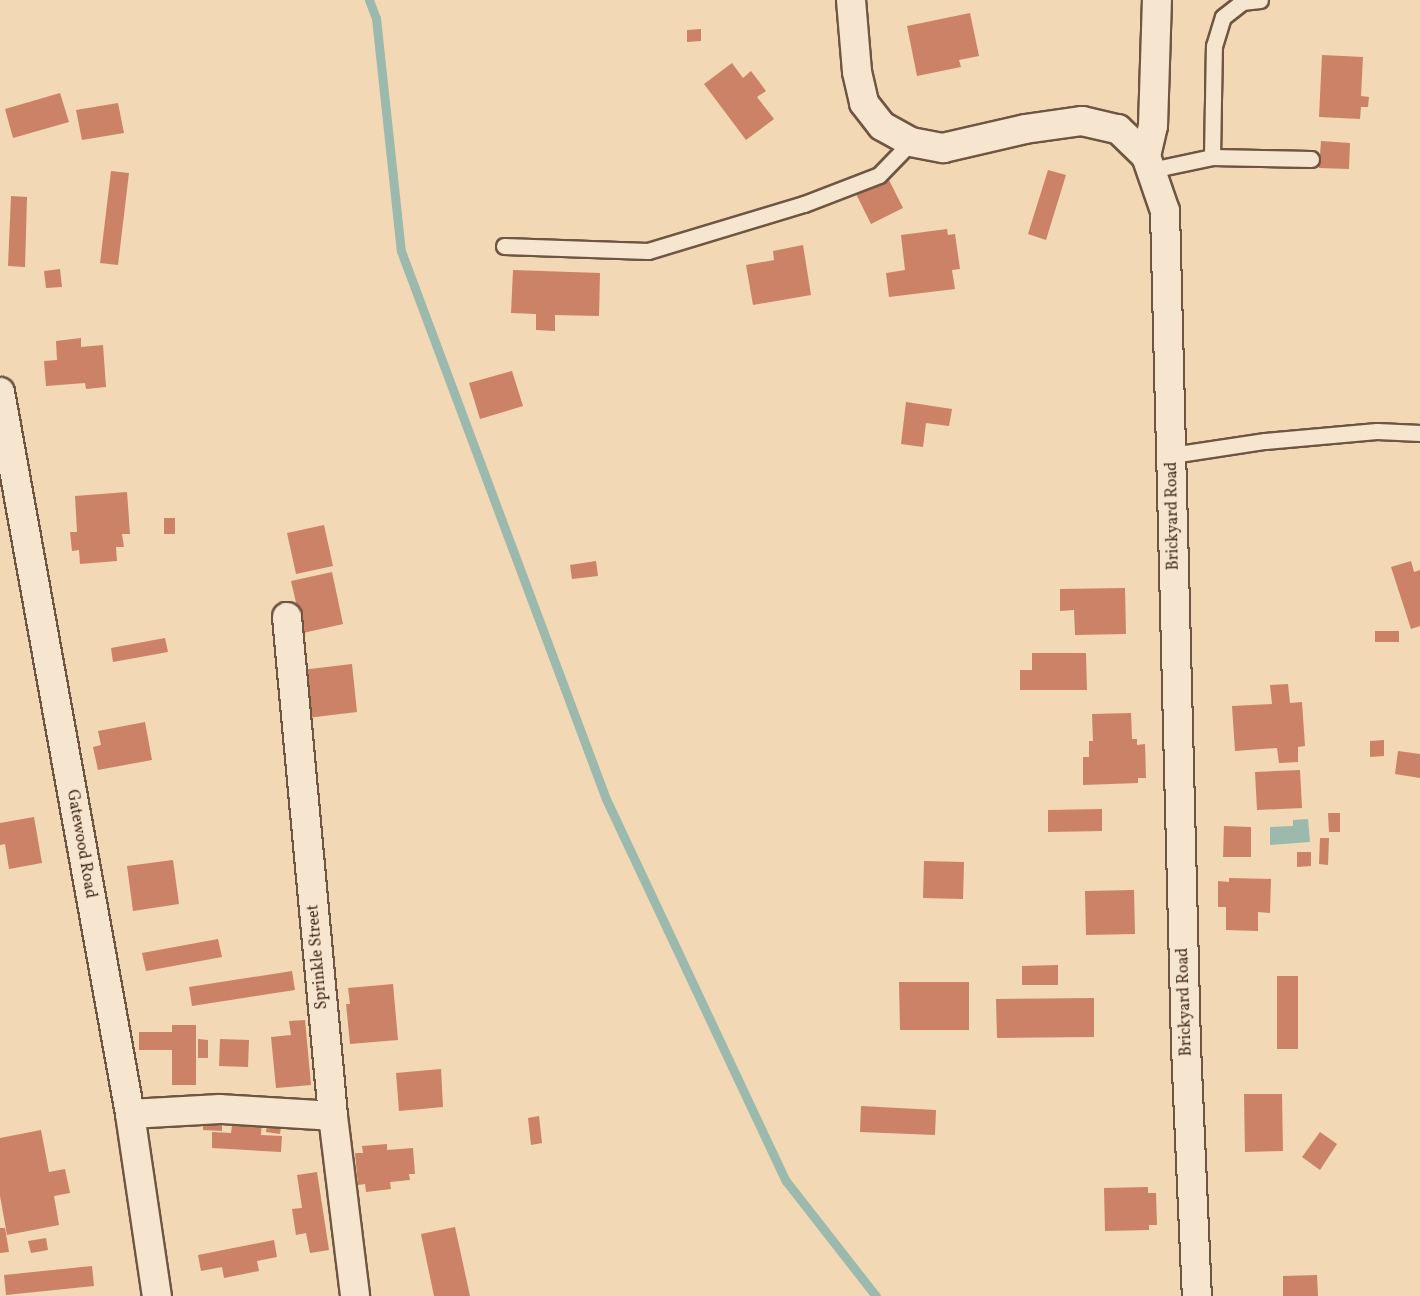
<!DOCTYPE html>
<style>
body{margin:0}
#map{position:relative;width:1420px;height:1296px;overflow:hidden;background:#f2d8b5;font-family:Vollkorn,serif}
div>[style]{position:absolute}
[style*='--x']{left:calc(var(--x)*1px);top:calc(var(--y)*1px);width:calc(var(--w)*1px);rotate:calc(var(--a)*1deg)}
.water>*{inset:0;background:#9bbaad}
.stream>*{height:9px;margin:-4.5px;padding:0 4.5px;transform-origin:4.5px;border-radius:4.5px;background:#9bbaad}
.building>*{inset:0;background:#cb8266}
.roads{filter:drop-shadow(2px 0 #6f5642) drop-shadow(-2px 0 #6f5642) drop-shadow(0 2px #6f5642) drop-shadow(0 -2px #6f5642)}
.service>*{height:15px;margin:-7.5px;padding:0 7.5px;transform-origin:7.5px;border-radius:7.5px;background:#f7e6cf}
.minor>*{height:28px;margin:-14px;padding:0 14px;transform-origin:14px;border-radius:14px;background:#f7e6cf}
span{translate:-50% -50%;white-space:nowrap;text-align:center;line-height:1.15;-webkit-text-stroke:4.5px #f7e6cf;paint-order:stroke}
.street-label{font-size:16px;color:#432a1b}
</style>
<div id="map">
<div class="water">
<div style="clip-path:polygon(1308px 819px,1310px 842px,1270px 845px,1270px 827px,1293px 826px,1293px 820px)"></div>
</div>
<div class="stream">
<div style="--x:369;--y:0;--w:19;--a:69"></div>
<div style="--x:376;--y:18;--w:234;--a:83.9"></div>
<div style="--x:401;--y:251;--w:585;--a:69.49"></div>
<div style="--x:606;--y:799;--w:422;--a:64.8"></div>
<div style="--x:786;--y:1181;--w:146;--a:52"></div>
</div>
<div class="building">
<div style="clip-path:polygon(970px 13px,979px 56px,959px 60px,961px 67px,917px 76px,907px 26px)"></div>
<div style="clip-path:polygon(701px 29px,701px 41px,687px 42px,687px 30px)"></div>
<div style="clip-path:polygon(1322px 55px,1363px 57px,1361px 96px,1369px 97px,1368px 107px,1361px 107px,1360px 119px,1319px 117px)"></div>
<div style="clip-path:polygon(732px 63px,743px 78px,751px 71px,766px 91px,757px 97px,774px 119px,746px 140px,704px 84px)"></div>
<div style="clip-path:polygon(60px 93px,69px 122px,13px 138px,5px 109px)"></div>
<div style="clip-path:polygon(118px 103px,124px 133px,82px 140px,76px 110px)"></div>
<div style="clip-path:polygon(1321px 141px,1350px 143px,1349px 169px,1319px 168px)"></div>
<div style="clip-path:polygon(1048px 170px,1066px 175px,1046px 240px,1028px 234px)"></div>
<div style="clip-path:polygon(111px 171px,129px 173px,118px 265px,100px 263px)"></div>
<div style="clip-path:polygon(888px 178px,903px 208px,871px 224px,856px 194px)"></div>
<div style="clip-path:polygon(11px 196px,27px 197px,25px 267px,8px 266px)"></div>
<div style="clip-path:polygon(947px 229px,948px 235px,955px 234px,960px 269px,952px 270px,955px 289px,889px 297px,886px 273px,905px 270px,901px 235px)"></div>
<div style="clip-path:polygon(803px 245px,811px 295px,753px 305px,746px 265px,774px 260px,773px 251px)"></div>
<div style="clip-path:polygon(60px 269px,62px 287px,46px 288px,44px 271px)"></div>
<div style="clip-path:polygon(513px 270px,600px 273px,599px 316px,555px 315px,555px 331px,536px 330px,536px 314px,511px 313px)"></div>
<div style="clip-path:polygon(81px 338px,81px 347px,103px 345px,106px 387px,86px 389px,85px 383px,46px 386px,44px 361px,57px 360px,56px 341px)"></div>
<div style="clip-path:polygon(512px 371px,523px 406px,480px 419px,469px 383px)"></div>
<div style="clip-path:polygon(906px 402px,952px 409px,949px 426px,926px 423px,923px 447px,901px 444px)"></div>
<div style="clip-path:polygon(127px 492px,130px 534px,122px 534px,124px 547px,116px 547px,117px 561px,80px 564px,79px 550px,72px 551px,70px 532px,77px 532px,75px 496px)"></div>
<div style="clip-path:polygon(164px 518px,175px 518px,175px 534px,164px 534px)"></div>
<div style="clip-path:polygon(324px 525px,333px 566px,296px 574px,287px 533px)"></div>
<div style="clip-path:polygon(596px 561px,598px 576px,572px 579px,570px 565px)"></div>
<div style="clip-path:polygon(1411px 561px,1414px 572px,1420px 570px,1420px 626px,1411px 629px,1391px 567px)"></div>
<div style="clip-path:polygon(332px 572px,343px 624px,303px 633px,291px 581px)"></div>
<div style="clip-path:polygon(1125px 588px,1126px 634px,1075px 635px,1074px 610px,1060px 611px,1060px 589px)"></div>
<div style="clip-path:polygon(1375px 631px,1399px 631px,1399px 642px,1375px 642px)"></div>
<div style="clip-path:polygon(165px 638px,168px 652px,113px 662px,111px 648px)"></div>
<div style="clip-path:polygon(1032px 653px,1086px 653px,1087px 690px,1020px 690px,1020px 670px,1032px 670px)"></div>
<div style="clip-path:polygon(352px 664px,357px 712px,307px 718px,301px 670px)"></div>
<div style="clip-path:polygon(1288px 684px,1290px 703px,1302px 702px,1305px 746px,1298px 747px,1298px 762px,1279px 763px,1277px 748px,1235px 751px,1232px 706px,1272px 704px,1270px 685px)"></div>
<div style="clip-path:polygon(1131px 713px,1132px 739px,1137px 739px,1137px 745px,1145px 744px,1146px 778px,1138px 778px,1138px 783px,1083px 785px,1083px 757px,1089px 757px,1089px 741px,1093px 741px,1092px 714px)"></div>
<div style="clip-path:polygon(145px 722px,152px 760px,98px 770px,93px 747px,101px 745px,98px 731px)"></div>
<div style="clip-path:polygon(1384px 740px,1384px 756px,1370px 757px,1370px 741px)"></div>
<div style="clip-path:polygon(1398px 751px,1420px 754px,1420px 778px,1395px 774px)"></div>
<div style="clip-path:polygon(1300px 770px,1302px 808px,1257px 810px,1255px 772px)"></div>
<div style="clip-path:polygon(1102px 809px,1102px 831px,1048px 832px,1048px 810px)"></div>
<div style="clip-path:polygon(1328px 813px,1340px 813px,1340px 832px,1329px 832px)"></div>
<div style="clip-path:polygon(34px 817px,42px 863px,9px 869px,5px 844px,0 845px,0 823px)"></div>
<div style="clip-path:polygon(1224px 826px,1251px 827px,1251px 857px,1223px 857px)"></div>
<div style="clip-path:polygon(1320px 838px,1329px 838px,1328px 865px,1319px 864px)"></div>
<div style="clip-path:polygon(1297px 852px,1311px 852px,1311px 866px,1297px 867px)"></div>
<div style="clip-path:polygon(173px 860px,179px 904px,133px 911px,127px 866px)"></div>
<div style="clip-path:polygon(924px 861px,964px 862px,963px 899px,923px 898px)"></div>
<div style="clip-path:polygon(1229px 878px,1271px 879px,1270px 913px,1258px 912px,1258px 931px,1226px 930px,1226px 907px,1218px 907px,1218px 881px,1229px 882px)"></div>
<div style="clip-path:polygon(1134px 890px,1135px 934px,1086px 935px,1085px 891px)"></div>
<div style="clip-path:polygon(218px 939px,222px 957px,146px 971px,142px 953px)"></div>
<div style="clip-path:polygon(1058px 965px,1058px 985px,1022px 985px,1022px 966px)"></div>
<div style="clip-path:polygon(292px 971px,295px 990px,192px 1006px,189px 987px)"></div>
<div style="clip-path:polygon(1277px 976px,1298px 976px,1298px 1049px,1277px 1049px)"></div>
<div style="clip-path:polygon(899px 982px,969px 982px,969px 1030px,900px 1030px)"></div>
<div style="clip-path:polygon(393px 984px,398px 1040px,350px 1044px,346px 1004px,350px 1004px,348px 988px)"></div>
<div style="clip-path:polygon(1094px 998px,1094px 1037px,997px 1038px,996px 999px)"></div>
<div style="clip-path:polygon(305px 1020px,311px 1085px,276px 1088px,271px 1037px,291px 1035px,289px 1021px)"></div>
<div style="clip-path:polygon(172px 1025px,196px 1025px,196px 1085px,172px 1085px,172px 1050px,139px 1050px,139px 1032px,172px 1032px)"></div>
<div style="clip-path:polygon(198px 1039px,208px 1040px,208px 1058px,198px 1058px)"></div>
<div style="clip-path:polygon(220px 1039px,249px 1040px,248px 1067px,219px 1066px)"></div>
<div style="clip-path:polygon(441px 1069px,443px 1107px,399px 1111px,396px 1073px)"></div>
<div style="clip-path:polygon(1244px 1094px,1282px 1094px,1283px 1151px,1245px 1152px)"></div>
<div style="clip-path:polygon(861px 1106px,936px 1110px,935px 1135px,860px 1132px)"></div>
<div style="clip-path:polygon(539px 1116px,542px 1143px,531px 1145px,528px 1118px)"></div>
<div style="clip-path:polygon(203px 1117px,222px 1117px,222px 1131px,203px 1130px)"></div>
<div style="clip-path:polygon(233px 1117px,262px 1118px,261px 1135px,282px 1136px,281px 1152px,212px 1148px,212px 1132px,231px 1133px)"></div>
<div style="clip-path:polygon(268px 1118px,282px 1120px,280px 1134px,266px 1132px)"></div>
<div style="clip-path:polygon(41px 1130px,49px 1172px,65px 1169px,70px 1193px,54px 1196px,59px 1225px,7px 1235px,0 1196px,0 1138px)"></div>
<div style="clip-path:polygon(1320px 1132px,1337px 1144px,1320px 1170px,1302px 1157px)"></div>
<div style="clip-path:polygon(387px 1144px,387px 1150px,413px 1148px,415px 1174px,409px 1174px,410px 1180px,390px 1182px,391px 1189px,366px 1192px,365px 1184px,358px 1185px,355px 1153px,363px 1153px,362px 1146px)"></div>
<div style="clip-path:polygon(317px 1172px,329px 1250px,310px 1253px,306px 1233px,296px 1235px,292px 1209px,302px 1208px,297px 1175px)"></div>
<div style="clip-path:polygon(1148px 1187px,1148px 1193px,1156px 1193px,1157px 1225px,1149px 1225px,1149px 1230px,1105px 1231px,1104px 1188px)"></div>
<div style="clip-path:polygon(455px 1227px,470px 1296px,434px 1296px,421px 1234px)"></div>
<div style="clip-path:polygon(0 1228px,5px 1228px,9px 1252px,0 1253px)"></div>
<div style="clip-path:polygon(46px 1238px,48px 1250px,31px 1253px,28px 1241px)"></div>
<div style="clip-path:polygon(274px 1240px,277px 1257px,257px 1261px,259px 1271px,224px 1278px,222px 1267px,201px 1271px,198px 1255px)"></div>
<div style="clip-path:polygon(92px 1266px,94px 1286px,6px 1295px,4px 1275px)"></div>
<div style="clip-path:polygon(1317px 1275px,1318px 1296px,1283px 1296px,1283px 1276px)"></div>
</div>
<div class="roads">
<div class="service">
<div style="--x:1212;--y:157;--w:111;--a:-89"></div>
<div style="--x:1214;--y:46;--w:30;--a:-73"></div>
<div style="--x:1223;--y:17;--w:24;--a:-38"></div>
<div style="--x:1242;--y:2;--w:18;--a:-6"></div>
<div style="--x:1151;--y:170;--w:62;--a:-12"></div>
<div style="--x:1212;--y:157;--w:99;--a:1.2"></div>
<div style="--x:504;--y:246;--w:144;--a:2"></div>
<div style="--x:648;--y:251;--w:163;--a:-16.8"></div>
<div style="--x:804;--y:204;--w:80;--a:-21.1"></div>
<div style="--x:879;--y:175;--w:46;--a:-45.9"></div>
<div style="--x:1172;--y:455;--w:94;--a:-8.6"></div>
<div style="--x:1265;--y:441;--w:112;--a:-5.1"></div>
<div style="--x:1377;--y:431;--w:43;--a:2.7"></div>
</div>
<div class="minor">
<div style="--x:851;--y:0;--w:72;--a:85.2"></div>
<div style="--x:857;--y:72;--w:32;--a:77"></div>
<div style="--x:864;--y:103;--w:29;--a:52"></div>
<div style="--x:882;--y:126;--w:33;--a:29"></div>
<div style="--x:911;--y:142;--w:33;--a:11"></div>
<div style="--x:943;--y:148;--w:84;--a:-13"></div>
<div style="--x:1025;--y:129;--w:58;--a:-8"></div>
<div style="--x:1082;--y:121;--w:37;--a:13"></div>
<div style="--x:1118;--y:129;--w:39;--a:44"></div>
<div style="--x:1146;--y:156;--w:58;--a:70.9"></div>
<div style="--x:1165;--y:211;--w:836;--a:88.56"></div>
<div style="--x:1186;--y:1047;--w:249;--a:87.5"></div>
<div style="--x:1146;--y:156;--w:31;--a:-77"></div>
<div style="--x:1153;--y:126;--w:126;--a:-88.2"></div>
<div style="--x:0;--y:392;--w:734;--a:79.79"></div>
<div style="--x:130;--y:1114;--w:184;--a:81.6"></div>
<div style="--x:287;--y:617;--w:501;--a:84.73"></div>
<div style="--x:333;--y:1116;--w:181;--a:83"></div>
<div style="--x:130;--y:1114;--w:90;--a:-3.2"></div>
<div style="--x:220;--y:1109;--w:113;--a:3.5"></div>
</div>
</div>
<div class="street-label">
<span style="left:1173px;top:516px;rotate:-91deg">Brickyard Road</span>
<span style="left:81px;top:844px;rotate:80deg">Gatewood Road</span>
<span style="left:318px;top:957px;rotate:-95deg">Sprinkle Street</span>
<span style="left:1185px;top:1002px;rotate:-92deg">Brickyard Road</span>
</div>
</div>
